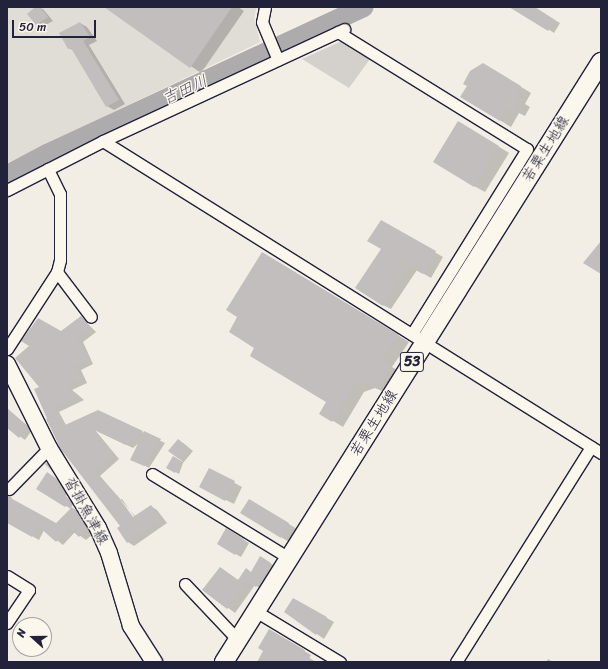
<!DOCTYPE html>
<meta charset="utf-8">
<style>
body{margin:0}
#map{position:relative;width:608px;height:669px;overflow:hidden;background:#f2eee5;font-family:Sriracha,"Klee One",sans-serif}
div>[style]{position:absolute}
[style*='--x']{left:calc(var(--x)*1px);top:calc(var(--y)*1px);width:calc(var(--w)*1px);rotate:calc(var(--a)*1deg)}
.built>*{inset:0;background:#e0dcd6}
.green>*{inset:0;background:#d4d1cc}
.shadow>*{inset:0;background:#0003}
.river>*{height:20px;margin:-10px;padding:0 10px;transform-origin:10px;border-radius:10px;background:#aeabad}
.building>*{inset:0;background:#c2bebe}
.roads{filter:drop-shadow(1px 0 #22223b) drop-shadow(-1px 0 #22223b) drop-shadow(0 1px #22223b) drop-shadow(0 -1px #22223b)}
.street>*{height:11px;margin:-5.5px;padding:0 5.5px;transform-origin:5.5px;border-radius:5.5px;background:#fbf7ec}
.secondary>*{height:16px;margin:-8px;padding:0 8px;transform-origin:8px;border-radius:8px;background:#fbf7ec}
.primary>*{height:18px;margin:-9px;padding:0 9px;transform-origin:9px;border-radius:9px;background:#fbf7ec}
span{translate:-50% -50%;white-space:nowrap;text-align:center;line-height:1.15;-webkit-text-stroke:3px #fbf7ec;paint-order:stroke}
.shield-label span{padding:1px 3px;background:#fbf7ec;border:1px solid;border-radius:3px;-webkit-text-stroke-width:0}
.shield-label{font-size:14px;color:#22223b;font-weight:700}
.street-label{font-size:15px;color:#22223b}
.water-label{font-size:16px;color:#535263;font-style:italic}
.frame{position:absolute;inset:0;border:8px solid #22223b;pointer-events:none}
.north{position:absolute;left:12px;top:617px;width:40px;height:40px;box-sizing:border-box;background:#fbf7ec;border:1px solid #a4a2a5;border-radius:50%;rotate:291deg;font-size:11px;font-weight:700;line-height:16px;text-align:center;color:#22223b}
.north::after{content:'';display:block;margin:auto;width:14px;height:18px;background:#22223b;clip-path:polygon(50% 0,100% 100%,50% 72%,0 100%)}
.scale{position:absolute;left:12px;top:20px;width:84px;height:18px;box-sizing:border-box;border:2px solid #22223b;border-top:0;padding-left:5px;font-size:12px;line-height:14px;white-space:nowrap;color:#22223b;-webkit-text-stroke:3px #fbf7ec;paint-order:stroke}
</style>
<div id="map">
<div class="built">
<div style="clip-path:polygon(7px 7px,257px 7px,254px 17px,260px 42px,7px 163px)"></div>
</div>
<div class="green">
<div style="clip-path:polygon(342px 41px,370px 59px,349px 88px,302px 59px)"></div>
</div>
<div class="shadow">
<div style="clip-path:polygon(37px 7px,43px 9px,53px 21px,42px 27px,37px 24px)"></div>
<div style="clip-path:polygon(106px 7px,238px 7px,244px 11px,201px 73px)"></div>
<div style="clip-path:polygon(515px 7px,533px 7px,560px 23px,554px 33px)"></div>
<div style="clip-path:polygon(80px 23px,87px 27px,97px 41px,89px 45px,125px 104px,114px 110px,107px 106px,74px 51px,69px 48px)"></div>
<div style="clip-path:polygon(494px 70px,531px 93px,525px 104px,530px 107px,525px 116px,519px 113px,511px 127px,461px 96px,468px 85px)"></div>
<div style="clip-path:polygon(469px 128px,509px 153px,485px 192px,474px 186px)"></div>
<div style="clip-path:polygon(381px 221px,443px 257px,431px 278px,417px 270px,391px 309px,383px 305px)"></div>
<div style="clip-path:polygon(273px 259px,409px 342px,392px 367px,402px 373px,389px 394px,375px 388px,364px 392px,343px 427px,320px 413px,328px 401px,255px 347px)"></div>
<div style="clip-path:polygon(evenodd,81px 317px,96px 332px,83px 342px,93px 364px,81px 370px,87px 383px,72px 390px,84px 400px,59px 412px,66px 425px,98px 411px,165px 443px,149px 468px,137px 462px,140px 442px,133px 448px,95px 430px,119px 459px,100px 476px,136px 517px,151px 506px,157px 510px,167px 523px,134px 546px,128px 542px,122px 526px,61px 448px,46px 419px,48px 418px,41px 387px,61px 332px,81px 317px,119px 499px,122px 499px,137px 520px,136px 522px,119px 499px)"></div>
<div style="clip-path:polygon(7px 408px,32px 430px,25px 440px,7px 427px)"></div>
<div style="clip-path:polygon(183px 443px,193px 451px,183px 463px,179px 474px,168px 468px,173px 457px,183px 462px,170px 451px)"></div>
<div style="clip-path:polygon(46px 463px,48px 464px,53px 472px,45px 464px)"></div>
<div style="clip-path:polygon(209px 469px,242px 487px,234px 504px,208px 491px)"></div>
<div style="clip-path:polygon(52px 476px,61px 482px,68px 493px,66px 496px,74px 504px,71px 507px,79px 512px,94px 533px,86px 540px,75px 532px,63px 545px,44px 530px,39px 540px,7px 522px,56px 525px,71px 509px,38px 489px)"></div>
<div style="clip-path:polygon(7px 485px,12px 499px,7px 507px)"></div>
<div style="clip-path:polygon(250px 500px,297px 529px,289px 542px,242px 513px)"></div>
<div style="clip-path:polygon(227px 529px,249px 543px,241px 557px,218px 544px)"></div>
<div style="clip-path:polygon(261px 558px,278px 568px,263px 590px,255px 585px,235px 613px,204px 590px,221px 568px,239px 581px,252px 573px)"></div>
<div style="clip-path:polygon(293px 599px,334px 622px,324px 639px,286px 612px)"></div>
<div style="clip-path:polygon(269px 630px,311px 655px,309px 659px,314px 662px,258px 662px,265px 651px)"></div>
<div style="clip-path:polygon(548px 659px,553px 662px,546px 662px)"></div>
</div>
<div class="river">
<div style="--x:7;--y:175;--w:45;--a:-27.7"></div>
<div style="--x:47;--y:154;--w:349;--a:-24.9"></div>
</div>
<div class="building">
<div style="clip-path:polygon(35px 7px,40px 7px,48px 17px,36px 25px,27px 14px)"></div>
<div style="clip-path:polygon(104px 7px,232px 7px,190px 68px)"></div>
<div style="clip-path:polygon(509px 7px,535px 7px,555px 20px,548px 31px)"></div>
<div style="clip-path:polygon(80px 22px,90px 37px,83px 41px,119px 100px,106px 107px,71px 48px,68px 49px,59px 33px)"></div>
<div style="clip-path:polygon(483px 63px,521px 86px,514px 98px,520px 100px,514px 111px,508px 108px,500px 121px,460px 97px,467px 86px,463px 84px,470px 71px)"></div>
<div style="clip-path:polygon(458px 121px,499px 146px,474px 187px,433px 162px)"></div>
<div style="clip-path:polygon(381px 220px,436px 251px,423px 274px,408px 266px,383px 306px,355px 288px,381px 249px,367px 241px)"></div>
<div style="clip-path:polygon(601px 241px,601px 274px,583px 263px)"></div>
<div style="clip-path:polygon(262px 252px,399px 335px,382px 360px,391px 366px,378px 389px,364px 382px,353px 386px,332px 422px,319px 414px,326px 402px,250px 356px,254px 348px,229px 332px,237px 317px,226px 310px)"></div>
<div style="clip-path:polygon(81px 316px,91px 328px,77px 338px,88px 360px,75px 366px,82px 379px,67px 386px,79px 396px,54px 408px,63px 426px,98px 410px,143px 431px,126px 445px,92px 429px,114px 455px,94px 472px,115px 496px,117px 495px,133px 517px,151px 505px,161px 520px,127px 543px,117px 528px,120px 526px,60px 448px,34px 389px,39px 387px,15px 358px,29px 346px,21px 341px,38px 318px,61px 331px)"></div>
<div style="clip-path:polygon(7px 410px,28px 426px,19px 438px,7px 428px)"></div>
<div style="clip-path:polygon(144px 431px,161px 439px,144px 466px,130px 460px)"></div>
<div style="clip-path:polygon(178px 439px,188px 447px,179px 459px,168px 451px)"></div>
<div style="clip-path:polygon(173px 456px,181px 461px,175px 473px,166px 468px)"></div>
<div style="clip-path:polygon(209px 468px,235px 481px,225px 501px,199px 487px)"></div>
<div style="clip-path:polygon(47px 472px,57px 479px,64px 490px,62px 493px,70px 501px,65px 507px,36px 489px)"></div>
<div style="clip-path:polygon(7px 496px,56px 523px,72px 507px,87px 529px,79px 537px,69px 528px,56px 542px,38px 526px,32px 537px,7px 523px)"></div>
<div style="clip-path:polygon(249px 499px,289px 523px,281px 538px,240px 513px)"></div>
<div style="clip-path:polygon(226px 528px,244px 539px,235px 555px,217px 544px)"></div>
<div style="clip-path:polygon(260px 556px,271px 563px,265px 574px,256px 587px,248px 582px,227px 609px,202px 590px,220px 567px,238px 580px,246px 568px,251px 572px)"></div>
<div style="clip-path:polygon(293px 598px,327px 617px,316px 635px,284px 612px)"></div>
<div style="clip-path:polygon(269px 629px,305px 650px,303px 654px,316px 662px,257px 662px,263px 651px,258px 648px)"></div>
</div>
<div class="roads">
<div class="street">
<div style="--x:265;--y:7;--w:15;--a:101"></div>
<div style="--x:262;--y:22;--w:41;--a:67.2"></div>
<div style="--x:338;--y:32;--w:222;--a:31.8"></div>
<div style="--x:527;--y:149;--w:218;--a:121.9"></div>
<div style="--x:103;--y:141;--w:588;--a:32.07"></div>
<div style="--x:7;--y:190;--w:108;--a:-27"></div>
<div style="--x:103;--y:141;--w:266;--a:-24.9"></div>
<div style="--x:57;--y:272;--w:56;--a:52.9"></div>
<div style="--x:7;--y:349;--w:92;--a:-57"></div>
<div style="--x:57;--y:272;--w:12;--a:-76"></div>
<div style="--x:60;--y:260;--w:66;--a:-90"></div>
<div style="--x:60;--y:194;--w:28;--a:-116"></div>
<div style="--x:152;--y:474;--w:161;--a:31.5"></div>
<div style="--x:9;--y:489;--w:57;--a:-45.7"></div>
<div style="--x:7;--y:576;--w:26;--a:32"></div>
<div style="--x:29;--y:590;--w:40;--a:124"></div>
<div style="--x:185;--y:584;--w:77;--a:46.6"></div>
<div style="--x:257;--y:612;--w:97;--a:31.1"></div>
<div style="--x:456;--y:662;--w:254;--a:-57.9"></div>
</div>
<div class="secondary">
<div style="--x:7;--y:364;--w:94;--a:63.4"></div>
<div style="--x:49;--y:448;--w:94;--a:58.5"></div>
<div style="--x:98;--y:528;--w:27;--a:66"></div>
<div style="--x:109;--y:553;--w:76;--a:73.2"></div>
<div style="--x:131;--y:626;--w:43;--a:57.4"></div>
</div>
<div class="primary">
<div style="--x:224;--y:662;--w:709;--a:-57.86"></div>
</div>
</div>
<div class="shield-label">
<span style="left:412px;top:362px">53</span>
</div>
<div class="street-label">
<span style="left:546px;top:149px;rotate:-58deg">若栗生地線</span>
<span style="left:374px;top:423px;rotate:-58deg">若栗生地線</span>
<span style="left:86px;top:511px;rotate:61deg">沓掛魚津線</span>
</div>
<div class="water-label">
<span style="left:185px;top:90px;rotate:-25deg">吉田川</span>
</div>
<div class="frame"></div>
<div class="north">N</div>
<div class="scale">50 m</div>
</div>
